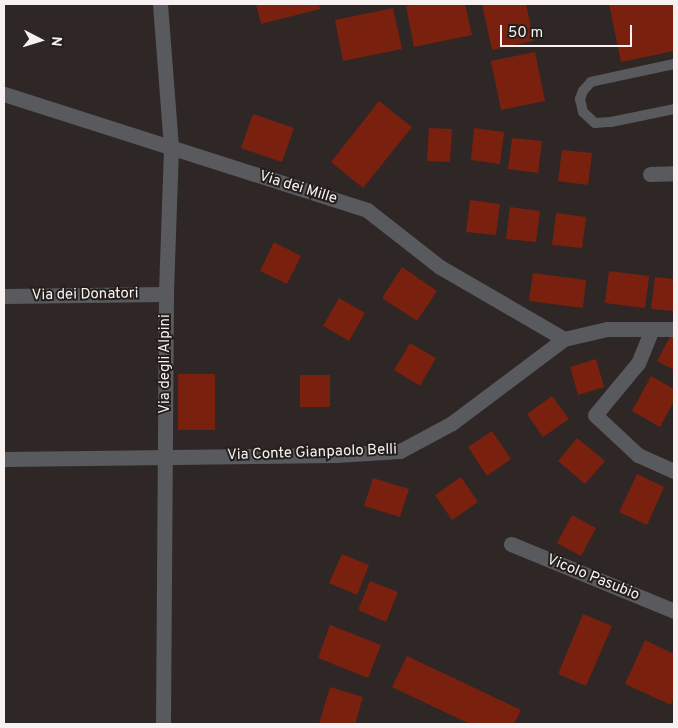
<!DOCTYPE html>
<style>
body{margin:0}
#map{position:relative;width:678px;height:728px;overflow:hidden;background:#2e2726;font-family:Overpass,sans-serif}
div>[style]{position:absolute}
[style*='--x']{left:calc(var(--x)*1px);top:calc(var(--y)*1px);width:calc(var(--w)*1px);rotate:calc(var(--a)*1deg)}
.building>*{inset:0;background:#7a200f}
.lane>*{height:10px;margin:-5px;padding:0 5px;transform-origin:5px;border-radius:5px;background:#595a5d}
.street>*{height:15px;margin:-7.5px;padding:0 7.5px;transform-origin:7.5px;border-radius:7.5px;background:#595a5d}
span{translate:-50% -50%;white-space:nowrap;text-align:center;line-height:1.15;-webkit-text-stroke:4px #241e1c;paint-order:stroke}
.street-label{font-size:15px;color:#f7f2f1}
.frame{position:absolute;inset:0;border:5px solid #f7f2f1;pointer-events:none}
.north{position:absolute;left:15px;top:15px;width:50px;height:50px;-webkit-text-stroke:4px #241e1c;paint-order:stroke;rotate:95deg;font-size:14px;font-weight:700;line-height:20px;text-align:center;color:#f7f2f1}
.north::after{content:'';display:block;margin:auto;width:18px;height:22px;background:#f7f2f1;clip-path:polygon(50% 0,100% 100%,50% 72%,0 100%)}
.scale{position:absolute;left:500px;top:25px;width:132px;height:22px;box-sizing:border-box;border:2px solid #f7f2f1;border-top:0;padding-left:6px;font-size:15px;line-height:18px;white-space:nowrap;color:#f7f2f1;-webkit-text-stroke:4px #241e1c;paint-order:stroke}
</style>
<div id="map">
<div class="building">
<div style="clip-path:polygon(256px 4px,319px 4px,320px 9px,261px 24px)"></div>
<div style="clip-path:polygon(415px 4px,465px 4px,472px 35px,414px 47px,406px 6px)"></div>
<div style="clip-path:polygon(482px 4px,526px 4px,534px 41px,492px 50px)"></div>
<div style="clip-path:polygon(609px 4px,674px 4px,674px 51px,621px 62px)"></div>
<div style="clip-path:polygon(393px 8px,402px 49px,343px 61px,335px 20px)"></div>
<div style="clip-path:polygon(535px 52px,545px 101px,501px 110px,491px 61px)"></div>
<div style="clip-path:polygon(379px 101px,412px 127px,363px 188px,331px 162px)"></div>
<div style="clip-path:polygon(253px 114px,294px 128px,282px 162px,241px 148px)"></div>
<div style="clip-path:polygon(429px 128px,452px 129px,450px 162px,427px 161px)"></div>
<div style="clip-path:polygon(474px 128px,504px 132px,500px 164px,471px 160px)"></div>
<div style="clip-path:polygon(512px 138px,542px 141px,538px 173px,508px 169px)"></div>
<div style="clip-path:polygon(562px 150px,592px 153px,588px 185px,558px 181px)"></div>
<div style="clip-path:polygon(470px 200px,500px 204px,496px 235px,466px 232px)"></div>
<div style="clip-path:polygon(510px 207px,540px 211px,536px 242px,506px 239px)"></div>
<div style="clip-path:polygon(556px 213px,586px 217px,582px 248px,552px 245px)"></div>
<div style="clip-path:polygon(274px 242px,301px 256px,287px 284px,260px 271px)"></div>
<div style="clip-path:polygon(402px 267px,437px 291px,417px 321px,382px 298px)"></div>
<div style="clip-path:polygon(609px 271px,649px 276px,645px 308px,605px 303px)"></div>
<div style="clip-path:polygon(533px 273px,586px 280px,583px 308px,529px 301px)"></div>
<div style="clip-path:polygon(655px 277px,674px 279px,674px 311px,651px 309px)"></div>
<div style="clip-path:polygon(339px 298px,365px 313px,349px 341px,323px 326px)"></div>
<div style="clip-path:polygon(672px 333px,674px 334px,674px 370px,657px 361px)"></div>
<div style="clip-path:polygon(410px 343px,436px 358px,420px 386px,394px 370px)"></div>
<div style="clip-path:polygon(596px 359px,604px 387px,578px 395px,570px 367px)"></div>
<div style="clip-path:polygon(178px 374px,215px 374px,215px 430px,178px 430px)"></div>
<div style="clip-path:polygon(300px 375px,330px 375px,330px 407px,300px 407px)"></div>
<div style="clip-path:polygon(651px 376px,674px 389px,674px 401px,660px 427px,632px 411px)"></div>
<div style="clip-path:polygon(552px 396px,569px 419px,543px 437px,527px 414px)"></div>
<div style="clip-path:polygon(492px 431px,511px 459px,487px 476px,468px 447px)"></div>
<div style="clip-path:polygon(577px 438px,605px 461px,585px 484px,558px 461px)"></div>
<div style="clip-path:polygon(637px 474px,664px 487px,647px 525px,619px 512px)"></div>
<div style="clip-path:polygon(461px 477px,478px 502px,452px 520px,435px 495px)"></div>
<div style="clip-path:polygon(373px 478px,409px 489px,400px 517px,364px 506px)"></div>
<div style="clip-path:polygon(572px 515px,596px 528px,581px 556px,557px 543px)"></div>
<div style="clip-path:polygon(342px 554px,369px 565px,357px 595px,329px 583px)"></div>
<div style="clip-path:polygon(370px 581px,398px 592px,386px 622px,358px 610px)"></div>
<div style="clip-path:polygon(583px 614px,612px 626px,586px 686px,558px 674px)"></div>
<div style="clip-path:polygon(330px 625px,381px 645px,368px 678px,318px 658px)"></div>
<div style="clip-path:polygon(645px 640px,674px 654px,674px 697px,671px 705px,625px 684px)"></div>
<div style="clip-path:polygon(407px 656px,521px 710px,514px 724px,470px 724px,392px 687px)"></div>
<div style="clip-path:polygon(330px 687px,363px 697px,355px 724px,319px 724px)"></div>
</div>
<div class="lane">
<div style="--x:674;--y:64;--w:85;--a:167.8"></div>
<div style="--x:591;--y:82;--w:12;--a:132"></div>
<div style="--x:583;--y:91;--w:9;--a:111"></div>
<div style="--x:580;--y:99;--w:13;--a:77"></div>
<div style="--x:583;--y:112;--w:16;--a:43"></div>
<div style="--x:595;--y:123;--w:16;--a:-4"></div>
<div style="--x:611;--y:122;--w:64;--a:-11.7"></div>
</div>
<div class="street">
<div style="--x:160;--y:4;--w:144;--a:85.6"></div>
<div style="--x:171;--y:148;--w:146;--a:92"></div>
<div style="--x:166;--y:294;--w:430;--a:90.4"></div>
<div style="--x:4;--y:94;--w:381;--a:17.7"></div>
<div style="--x:367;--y:210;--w:93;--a:38"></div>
<div style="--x:440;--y:267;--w:143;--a:30.1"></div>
<div style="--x:650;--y:174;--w:24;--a:-2"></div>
<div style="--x:4;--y:296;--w:162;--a:-0.7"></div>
<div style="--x:652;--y:329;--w:37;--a:112"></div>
<div style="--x:638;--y:363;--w:67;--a:129.6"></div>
<div style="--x:595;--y:415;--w:59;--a:42.9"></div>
<div style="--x:638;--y:455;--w:39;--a:24"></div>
<div style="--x:4;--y:459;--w:332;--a:-0.7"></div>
<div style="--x:336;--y:455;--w:64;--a:-3.6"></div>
<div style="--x:400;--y:451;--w:59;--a:-28.3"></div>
<div style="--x:452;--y:423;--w:140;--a:-36.9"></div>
<div style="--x:564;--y:339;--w:44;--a:-13.1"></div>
<div style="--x:607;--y:329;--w:67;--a:0"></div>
<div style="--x:511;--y:544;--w:176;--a:22.3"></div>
</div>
<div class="street-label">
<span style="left:298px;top:188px;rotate:17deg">Via dei Mille</span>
<span style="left:85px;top:295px;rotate:-1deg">Via dei Donatori</span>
<span style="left:166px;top:364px;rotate:-90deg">Via degli Alpini</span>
<span style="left:312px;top:453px;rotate:-2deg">Via Conte Gianpaolo Belli</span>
<span style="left:593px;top:578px;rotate:22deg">Vicolo Pasubio</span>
</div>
<div class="frame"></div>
<div class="north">N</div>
<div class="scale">50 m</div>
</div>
